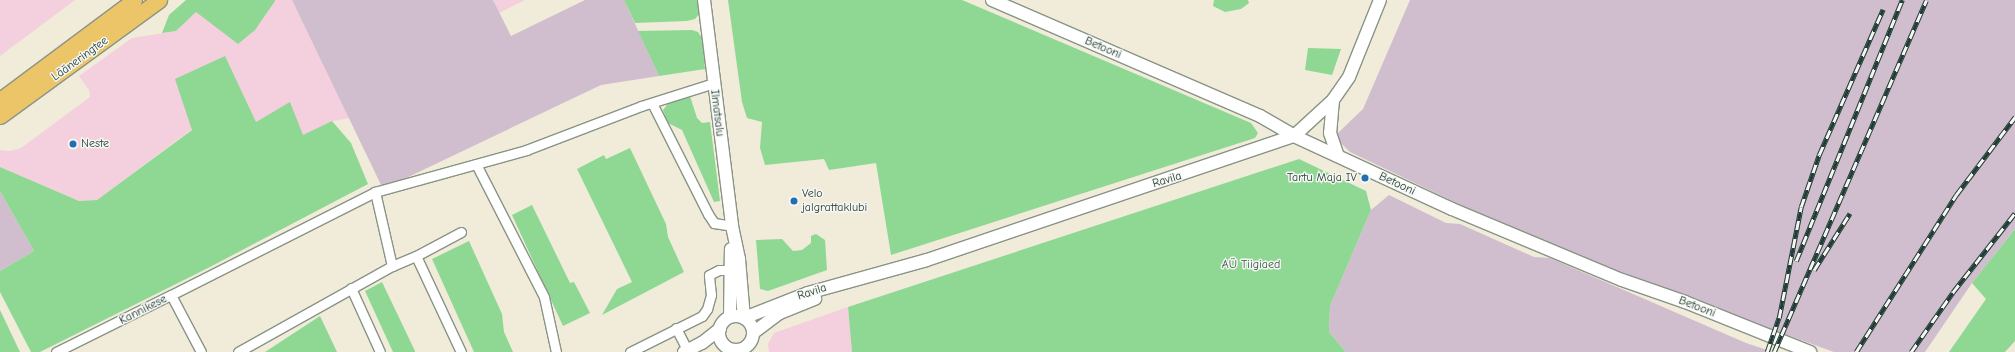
<!DOCTYPE html>
<meta charset="utf-8">
<style>
body{margin:0}
#map{position:relative;width:2015px;height:352px;overflow:hidden;background:#f1ebd9;font-family:"Comic Neue",sans-serif}
div>[style]{position:absolute}
[style*='--x']{left:calc(var(--x)*1px);top:calc(var(--y)*1px);width:calc(var(--w)*1px);rotate:calc(var(--a)*1deg)}
.built>*{inset:0;background:#f4cfde}
.industrial>*{inset:0;background:#d0bdce}
.green>*{inset:0;background:#8ed894}
.roads{filter:drop-shadow(1px 0 #889486) drop-shadow(-1px 0 #889486) drop-shadow(0 1px #889486) drop-shadow(0 -1px #889486)}
.minor>*{height:9px;margin:-4.5px;padding:0 4.5px;transform-origin:4.5px;border-radius:4.5px;background:#fff}
.tertiary>*{height:12px;margin:-6px;padding:0 6px;transform-origin:6px;border-radius:6px;background:#fff}
.tertiary>.ring{margin:-6px;padding:0;box-sizing:content-box;background:none;border:12px solid #fff;border-radius:50%}
.trunk>*{height:15px;margin:-7.5px;padding:0 7.5px;transform-origin:7.5px;border-radius:7.5px;background:#edc569}
.rail>*{height:4.5px;margin-top:-2.25px;transform-origin:0;background:repeating-linear-gradient(90deg,#f6f6f2 0 9px,#1f3d34 0 18px);box-sizing:border-box;border-block:1px solid #1f3d34}
.dots>*{width:11px;height:11px;translate:-50% -50%;box-sizing:border-box;border:2px solid #f6f6f2;border-radius:50%}
span{translate:-50% -50%;white-space:nowrap;text-align:center;line-height:1.15;-webkit-text-stroke:3px #f6f6f2;paint-order:stroke}
.street-label{font-size:12px;color:#1f3d34}
.poi-label{font-size:12px;color:#1f3d34}
.left{translate:0 -50%;text-align:left}
.right{translate:-100% -50%;text-align:right}
.park-label{font-size:12px;color:#355c47}
</style>
<div id="map">
<div class="built">
<div style="clip-path:polygon(0 0,75px 0,0 56px)"></div>
<div style="clip-path:polygon(275px 0,292px 0,350px 118px,332px 121px,303px 136px,290px 103px,256px 122px,224px 56px,192px 129px,97px 200px,79px 201px,0 167px,0 150px,10px 151px,21px 148px,90px 97px,89px 90px,79px 76px,132px 38px,176px 31px,196px 12px)"></div>
<div style="clip-path:polygon(493px 0,525px 0,499px 13px)"></div>
<div style="clip-path:polygon(848px 307px,852px 352px,769px 352px,768px 344px,774px 333px)"></div>
</div>
<div class="industrial">
<div style="clip-path:polygon(292px 0,493px 0,511px 36px,585px 0,624px 0,659px 76px,601px 85px,383px 189px)"></div>
<div style="clip-path:polygon(1410px 0,2015px 0,2015px 229px,1972px 283px,1925px 352px,1834px 352px,1652px 286px,1490px 219px,1350px 152px,1338px 140px,1338px 133px,1363px 109px)"></div>
<div style="clip-path:polygon(0 191px,34px 251px,0 271px)"></div>
<div style="clip-path:polygon(1389px 195px,1446px 223px,1460px 224px,1534px 257px,1550px 258px,1746px 343px,1773px 352px,1346px 352px,1329px 332px,1330px 306px,1371px 210px)"></div>
</div>
<div class="green">
<div style="clip-path:polygon(186px 0,275px 0,275px 1px,255px 30px,238px 44px,196px 12px,176px 31px,162px 33px,169px 15px)"></div>
<div style="clip-path:polygon(624px 0,698px 0,700px 13px,695px 19px,687px 21px,635px 23px)"></div>
<div style="clip-path:polygon(728px 0,962px 0,1251px 123px,1258px 133px,1255px 138px,891px 255px,876px 163px,829px 170px,824px 159px,765px 165px,760px 148px,762px 122px,747px 118px,742px 102px)"></div>
<div style="clip-path:polygon(1214px 0,1248px 0,1249px 3px,1241px 9px,1225px 12px,1213px 6px)"></div>
<div style="clip-path:polygon(692px 30px,698px 32px,702px 38px,705px 69px,659px 76px,638px 31px)"></div>
<div style="clip-path:polygon(1308px 48px,1341px 49px,1332px 75px,1305px 70px)"></div>
<div style="clip-path:polygon(225px 56px,256px 122px,290px 102px,303px 135px,332px 121px,351px 143px,368px 184px,208px 268px,40px 352px,31px 352px,0 292px,0 271px,34px 251px,0 191px,0 167px,79px 201px,97px 200px,192px 130px,175px 79px)"></div>
<div style="clip-path:polygon(689px 93px,697px 118px,702px 123px,710px 122px,720px 201px,714px 202px,682px 130px,668px 123px,663px 110px,669px 102px)"></div>
<div style="clip-path:polygon(630px 148px,666px 224px,668px 237px,684px 272px,602px 315px,617px 289px,632px 282px,577px 169px,604px 155px,606px 159px)"></div>
<div style="clip-path:polygon(1299px 159px,1366px 191px,1371px 210px,1330px 306px,1329px 332px,1346px 352px,852px 352px,848px 307px)"></div>
<div style="clip-path:polygon(532px 205px,570px 283px,574px 282px,590px 313px,563px 326px,512px 215px)"></div>
<div style="clip-path:polygon(2015px 229px,2015px 341px,2005px 352px,1949px 352px,1986px 299px,1972px 283px)"></div>
<div style="clip-path:polygon(816px 234px,825px 240px,827px 270px,768px 291px,760px 289px,756px 240px,782px 239px,793px 251px,802px 250px,811px 243px,811px 236px)"></div>
<div style="clip-path:polygon(469px 241px,502px 314px,504px 332px,513px 352px,474px 352px,432px 259px)"></div>
<div style="clip-path:polygon(382px 282px,415px 351px,415px 352px,393px 352px,365px 291px)"></div>
<div style="clip-path:polygon(0 310px,20px 352px,0 352px)"></div>
<div style="clip-path:polygon(320px 316px,337px 352px,265px 352px)"></div>
</div>
<div class="roads">
<div class="minor">
<div style="--x:653;--y:105;--w:122;--a:63.2"></div>
<div style="--x:708;--y:214;--w:11;--a:56"></div>
<div style="--x:714;--y:223;--w:18;--a:9"></div>
<div style="--x:476;--y:164;--w:149;--a:62.9"></div>
<div style="--x:544;--y:297;--w:56;--a:77.7"></div>
<div style="--x:461;--y:232;--w:51;--a:151.9"></div>
<div style="--x:416;--y:256;--w:106;--a:64.9"></div>
<div style="--x:392;--y:266;--w:26;--a:-23"></div>
<div style="--x:351;--y:288;--w:70;--a:65.6"></div>
<div style="--x:171;--y:295;--w:229;--a:-26.8"></div>
<div style="--x:375;--y:192;--w:157;--a:-15.5"></div>
<div style="--x:526;--y:150;--w:123;--a:-20.9"></div>
<div style="--x:641;--y:106;--w:77;--a:-17.5"></div>
<div style="--x:676;--y:328;--w:25;--a:63"></div>
<div style="--x:56;--y:352;--w:128;--a:-26.4"></div>
<div style="--x:171;--y:295;--w:64;--a:62.2"></div>
<div style="--x:238;--y:352;--w:176;--a:-29.2"></div>
<div style="--x:392;--y:266;--w:76;--a:-102.9"></div>
<div style="--x:630;--y:352;--w:80;--a:-26.6"></div>
<div style="--x:702;--y:316;--w:9;--a:-54"></div>
<div style="--x:707;--y:309;--w:15;--a:-74"></div>
<div style="--x:711;--y:295;--w:20;--a:-96"></div>
<div style="--x:709;--y:275;--w:11;--a:-27"></div>
<div style="--x:719;--y:270;--w:12;--a:0"></div>
</div>
<div class="tertiary">
<div style="--x:704;--y:0;--w:228;--a:82.9"></div>
<div style="--x:732;--y:226;--w:34;--a:78"></div>
<div style="--x:739;--y:259;--w:59;--a:85.2"></div>
<div style="--x:992;--y:0;--w:292;--a:23.4"></div>
<div style="--x:1260;--y:116;--w:39;--a:30"></div>
<div style="--x:1294;--y:136;--w:174;--a:24.8"></div>
<div style="--x:1452;--y:209;--w:184;--a:22.7"></div>
<div style="--x:1622;--y:280;--w:67;--a:19.2"></div>
<div style="--x:1685;--y:302;--w:135;--a:21.8"></div>
<div style="--x:1333;--y:100;--w:33;--a:95"></div>
<div style="--x:1330;--y:133;--w:24;--a:71"></div>
<div class="ring" style="left:719px;top:316px;width:22px;height:22px"></div>
<div style="--x:730;--y:317;--w:68;--a:-89.2"></div>
<div style="--x:744;--y:318;--w:69;--a:-21.3"></div>
<div style="--x:808;--y:293;--w:123;--a:-15.5"></div>
<div style="--x:927;--y:260;--w:387;--a:-18.7"></div>
<div style="--x:1294;--y:136;--w:53;--a:-42.7"></div>
<div style="--x:1333;--y:100;--w:28;--a:-55"></div>
<div style="--x:1349;--y:77;--w:83;--a:-68.1"></div>
<div style="--x:753;--y:333;--w:34;--a:-37"></div>
<div style="--x:780;--y:313;--w:38;--a:-22"></div>
<div style="--x:684;--y:352;--w:20;--a:-27"></div>
<div style="--x:702;--y:343;--w:23;--a:-38"></div>
</div>
<div class="trunk">
<div style="--x:0;--y:100;--w:167;--a:-36.7"></div>
<div style="--x:0;--y:116;--w:197;--a:-36.1"></div>
</div>
</div>
<div class="rail">
<div style="--x:1796;--y:261;--w:282;--a:-67.9"></div>
<div style="--x:1814;--y:270;--w:67;--a:-57.7"></div>
<div style="--x:1767;--y:352;--w:36;--a:-71"></div>
<div style="--x:1779;--y:318;--w:113;--a:-78.8"></div>
<div style="--x:1801;--y:207;--w:55;--a:-70.9"></div>
<div style="--x:1819;--y:155;--w:159;--a:-66.3"></div>
<div style="--x:1774;--y:352;--w:383;--a:-66.6"></div>
<div style="--x:1856;--y:352;--w:186;--a:-57.5"></div>
<div style="--x:1956;--y:195;--w:98;--a:-52.9"></div>
<div style="--x:1911;--y:352;--w:73;--a:-55"></div>
<div style="--x:1953;--y:292;--w:100;--a:-51.9"></div>
</div>
<div class="dots">
<div style="left:73px;top:144px;background:#1f6fb2"></div>
<div style="left:1365px;top:178px;background:#1f6fb2"></div>
<div style="left:794px;top:201px;background:#1f6fb2"></div>
</div>
<div class="street-label">
<span style="left:1103px;top:48px;rotate:23deg">Betooni</span>
<span style="left:80px;top:59px;rotate:-36deg">Lääneringtee</span>
<span style="left:717px;top:113px;rotate:83deg">Ilmatsalu</span>
<span style="left:1167px;top:180px;rotate:-17deg">Ravila</span>
<span style="left:1397px;top:184px;rotate:25deg">Betooni</span>
<span style="left:812px;top:292px;rotate:-18deg">Ravila</span>
<span style="left:1697px;top:307px;rotate:21deg">Betooni</span>
<span style="left:143px;top:310px;rotate:-27deg">Kannikese</span>
</div>
<div class="poi-label">
<span class="left" style="left:81px;top:144px">Neste</span>
<span class="right" style="left:1357px;top:178px">Tartu Maja IV</span>
<span class="left" style="left:802px;top:201px">Velo<br>jalgrattaklubi</span>
</div>
<div class="park-label">
<span style="left:1251px;top:265px">AÜ Tiigiaed</span>
</div>
</div>
